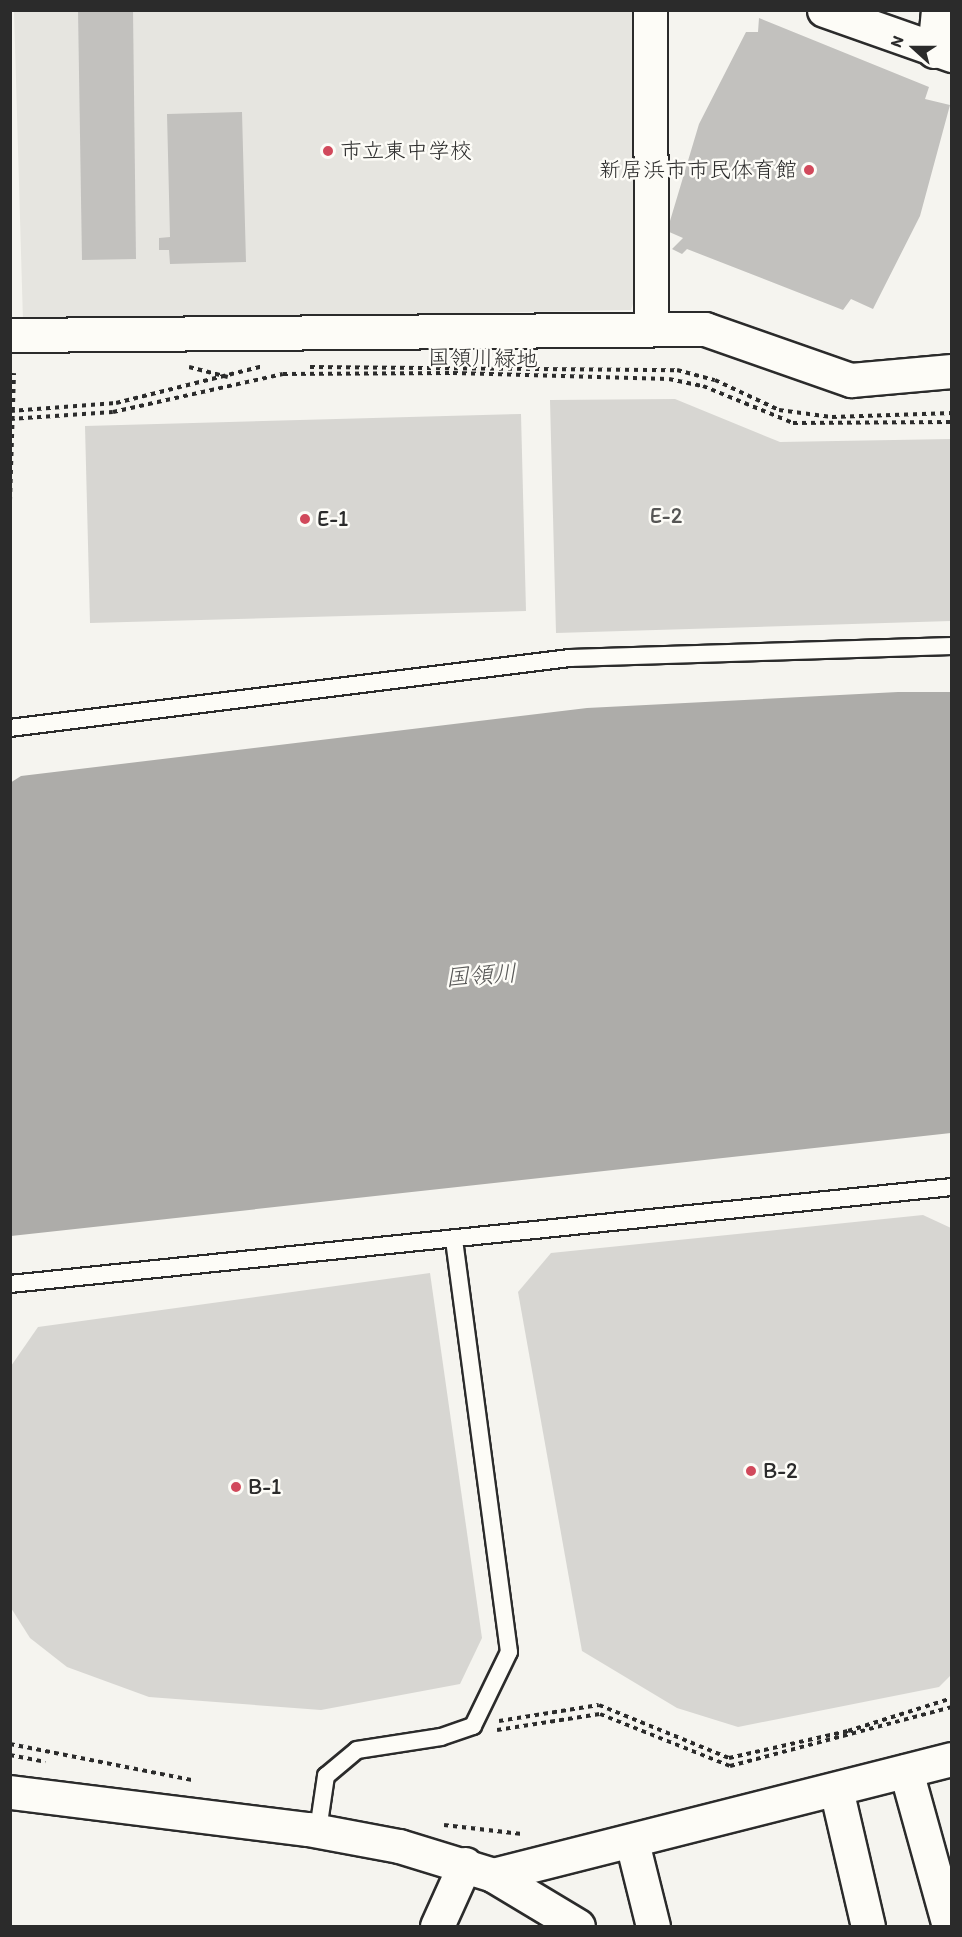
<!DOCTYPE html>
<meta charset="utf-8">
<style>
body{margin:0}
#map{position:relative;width:962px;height:1937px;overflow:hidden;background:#f5f4ef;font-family:Itim,"Klee One",sans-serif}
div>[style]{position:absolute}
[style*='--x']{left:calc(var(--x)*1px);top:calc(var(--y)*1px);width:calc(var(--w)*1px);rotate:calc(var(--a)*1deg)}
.built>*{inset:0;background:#e6e5e0}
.green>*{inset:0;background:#d7d6d2}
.water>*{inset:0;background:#adaca9}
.building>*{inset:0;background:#c2c1be}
.path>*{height:4px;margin-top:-2px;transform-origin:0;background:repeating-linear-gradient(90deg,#2b2b2b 0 4.5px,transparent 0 9px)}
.roads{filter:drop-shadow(2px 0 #2b2b2b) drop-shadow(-2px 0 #2b2b2b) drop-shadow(0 2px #2b2b2b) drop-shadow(0 -2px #2b2b2b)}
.lane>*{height:16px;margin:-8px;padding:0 8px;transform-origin:8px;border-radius:8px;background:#fdfcf7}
.street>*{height:33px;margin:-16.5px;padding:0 16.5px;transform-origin:16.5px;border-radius:16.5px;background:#fdfcf7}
.path-bridge>*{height:4px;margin-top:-2px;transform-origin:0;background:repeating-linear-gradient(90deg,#2b2b2b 0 4.5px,transparent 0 9px)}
.dots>*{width:16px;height:16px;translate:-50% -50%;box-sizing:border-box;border:3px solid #fdfcf7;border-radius:50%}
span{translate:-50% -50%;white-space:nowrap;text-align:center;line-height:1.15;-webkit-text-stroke:5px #fdfcf7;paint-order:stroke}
.poi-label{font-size:22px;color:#2b2b2b}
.left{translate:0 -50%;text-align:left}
.right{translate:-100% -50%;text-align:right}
.street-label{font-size:22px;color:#2b2b2b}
.park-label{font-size:22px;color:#565655}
.water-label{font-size:24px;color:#585857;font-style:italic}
.frame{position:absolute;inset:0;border:12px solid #2b2b2b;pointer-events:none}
.north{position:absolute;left:884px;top:18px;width:60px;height:60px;-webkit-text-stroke:4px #fdfcf7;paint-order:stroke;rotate:291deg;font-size:16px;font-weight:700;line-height:24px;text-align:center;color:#2b2b2b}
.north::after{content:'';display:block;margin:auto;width:21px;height:27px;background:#2b2b2b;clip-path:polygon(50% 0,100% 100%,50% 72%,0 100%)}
</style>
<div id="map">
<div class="built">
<div style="clip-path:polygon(14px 11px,638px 11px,637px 291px,631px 310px,23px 321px)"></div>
</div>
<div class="green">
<div style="clip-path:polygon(675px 399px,780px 442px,951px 439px,951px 621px,556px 633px,550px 400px)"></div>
<div style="clip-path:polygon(521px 414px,526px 611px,90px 623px,85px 426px)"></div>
<div style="clip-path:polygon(923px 1215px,951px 1228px,951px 1675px,939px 1687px,738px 1727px,677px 1708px,582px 1651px,518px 1292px,551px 1253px)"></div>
<div style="clip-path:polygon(430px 1273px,482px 1638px,460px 1684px,321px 1710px,149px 1697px,67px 1667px,30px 1638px,11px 1608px,11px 1366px,38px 1327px)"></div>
</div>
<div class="water">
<div style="clip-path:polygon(898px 692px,951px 692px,951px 1133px,11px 1236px,10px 783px,21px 776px,587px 708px)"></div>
</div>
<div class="building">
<div style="clip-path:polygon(78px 10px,133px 10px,136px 259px,82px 260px)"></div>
<div style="clip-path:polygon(759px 18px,929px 87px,925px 99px,950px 105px,920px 216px,873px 309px,851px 299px,843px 310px,687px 249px,682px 254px,672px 249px,683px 238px,667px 231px,699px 124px,746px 32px,758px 32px)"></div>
<div style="clip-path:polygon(242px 112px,246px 262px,170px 264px,169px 250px,159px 250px,159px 238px,170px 237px,167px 114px)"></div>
</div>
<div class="path">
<div style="--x:189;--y:367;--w:40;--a:14.4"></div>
<div style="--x:310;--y:367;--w:367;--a:0.5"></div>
<div style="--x:677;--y:370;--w:39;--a:15"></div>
<div style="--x:715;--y:380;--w:71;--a:25.1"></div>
<div style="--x:779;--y:410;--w:53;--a:7.5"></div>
<div style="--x:832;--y:417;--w:120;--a:-1.9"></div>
<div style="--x:10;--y:411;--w:106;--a:-4.3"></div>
<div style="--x:116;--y:403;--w:152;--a:-14.1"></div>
<div style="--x:10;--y:419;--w:103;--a:-3.9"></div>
<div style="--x:113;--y:412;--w:174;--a:-12.6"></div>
<div style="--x:283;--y:374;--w:170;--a:-0.3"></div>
<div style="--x:453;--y:373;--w:216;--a:1.6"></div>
<div style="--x:669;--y:379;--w:35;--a:12"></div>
<div style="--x:703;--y:386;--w:97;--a:22.3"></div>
<div style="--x:793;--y:423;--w:159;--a:-0.4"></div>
<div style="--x:499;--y:1721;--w:101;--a:-9.1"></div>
<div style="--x:599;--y:1705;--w:140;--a:22.2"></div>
<div style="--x:729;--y:1758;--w:122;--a:-12.8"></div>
<div style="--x:848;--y:1731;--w:109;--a:-17.6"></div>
<div style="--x:497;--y:1730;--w:104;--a:-8.8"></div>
<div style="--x:600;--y:1714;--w:140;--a:21.8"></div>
<div style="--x:730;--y:1766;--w:230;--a:-14.9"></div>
<div style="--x:10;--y:1744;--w:186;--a:11.2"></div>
<div style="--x:10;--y:1755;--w:36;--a:11"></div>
<div style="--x:444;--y:1825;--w:79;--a:6.6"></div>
</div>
<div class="roads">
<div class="lane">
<div style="--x:10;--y:728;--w:564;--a:-7.13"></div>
<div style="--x:570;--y:658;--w:382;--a:-1.8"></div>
<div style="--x:10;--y:1284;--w:947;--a:-5.88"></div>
<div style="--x:318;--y:1830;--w:55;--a:-81.6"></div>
<div style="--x:326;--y:1776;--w:40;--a:-40"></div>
<div style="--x:357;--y:1750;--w:85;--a:-8.8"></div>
<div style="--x:441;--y:1737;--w:34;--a:-19"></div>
<div style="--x:473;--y:1726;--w:82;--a:-64.1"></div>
<div style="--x:509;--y:1652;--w:416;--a:-97.6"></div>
</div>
<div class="street">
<div style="--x:650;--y:10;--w:318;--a:89.8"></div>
<div style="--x:824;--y:10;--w:136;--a:19.4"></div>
<div style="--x:934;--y:51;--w:41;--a:-84.4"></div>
<div style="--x:10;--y:335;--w:695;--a:-0.49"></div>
<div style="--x:705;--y:329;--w:155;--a:19.3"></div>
<div style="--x:851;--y:380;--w:101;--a:-5.1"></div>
<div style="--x:906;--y:1771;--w:161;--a:74.5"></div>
<div style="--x:836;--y:1789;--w:141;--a:76.9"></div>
<div style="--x:10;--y:1792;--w:300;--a:7.1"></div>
<div style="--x:308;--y:1829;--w:93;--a:10.6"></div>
<div style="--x:399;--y:1846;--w:98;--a:17.1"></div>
<div style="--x:493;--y:1875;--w:99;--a:31"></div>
<div style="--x:632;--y:1842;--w:87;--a:76"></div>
<div style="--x:493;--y:1875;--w:473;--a:-14.2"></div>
<div style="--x:437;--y:1926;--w:68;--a:-65.7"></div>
</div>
</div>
<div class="path-bridge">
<div style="--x:10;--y:501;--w:128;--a:-88.2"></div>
</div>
<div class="dots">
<div style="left:328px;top:151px;background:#d1495b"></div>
<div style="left:809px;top:170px;background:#d1495b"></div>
<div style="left:305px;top:519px;background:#d1495b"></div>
<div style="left:751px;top:1471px;background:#d1495b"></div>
<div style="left:236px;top:1487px;background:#d1495b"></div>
</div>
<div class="poi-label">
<span class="left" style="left:340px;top:151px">市立東中学校</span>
<span class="right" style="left:797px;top:170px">新居浜市市民体育館</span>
<span class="left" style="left:317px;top:519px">E-1</span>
<span class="left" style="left:763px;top:1471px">B-2</span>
<span class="left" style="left:248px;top:1487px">B-1</span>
</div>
<div class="street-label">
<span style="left:483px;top:358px;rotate:1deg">国領川緑地</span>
</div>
<div class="park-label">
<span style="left:666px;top:516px">E-2</span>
</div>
<div class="water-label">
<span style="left:481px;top:975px;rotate:-4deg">国領川</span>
</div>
<div class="frame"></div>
<div class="north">N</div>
</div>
